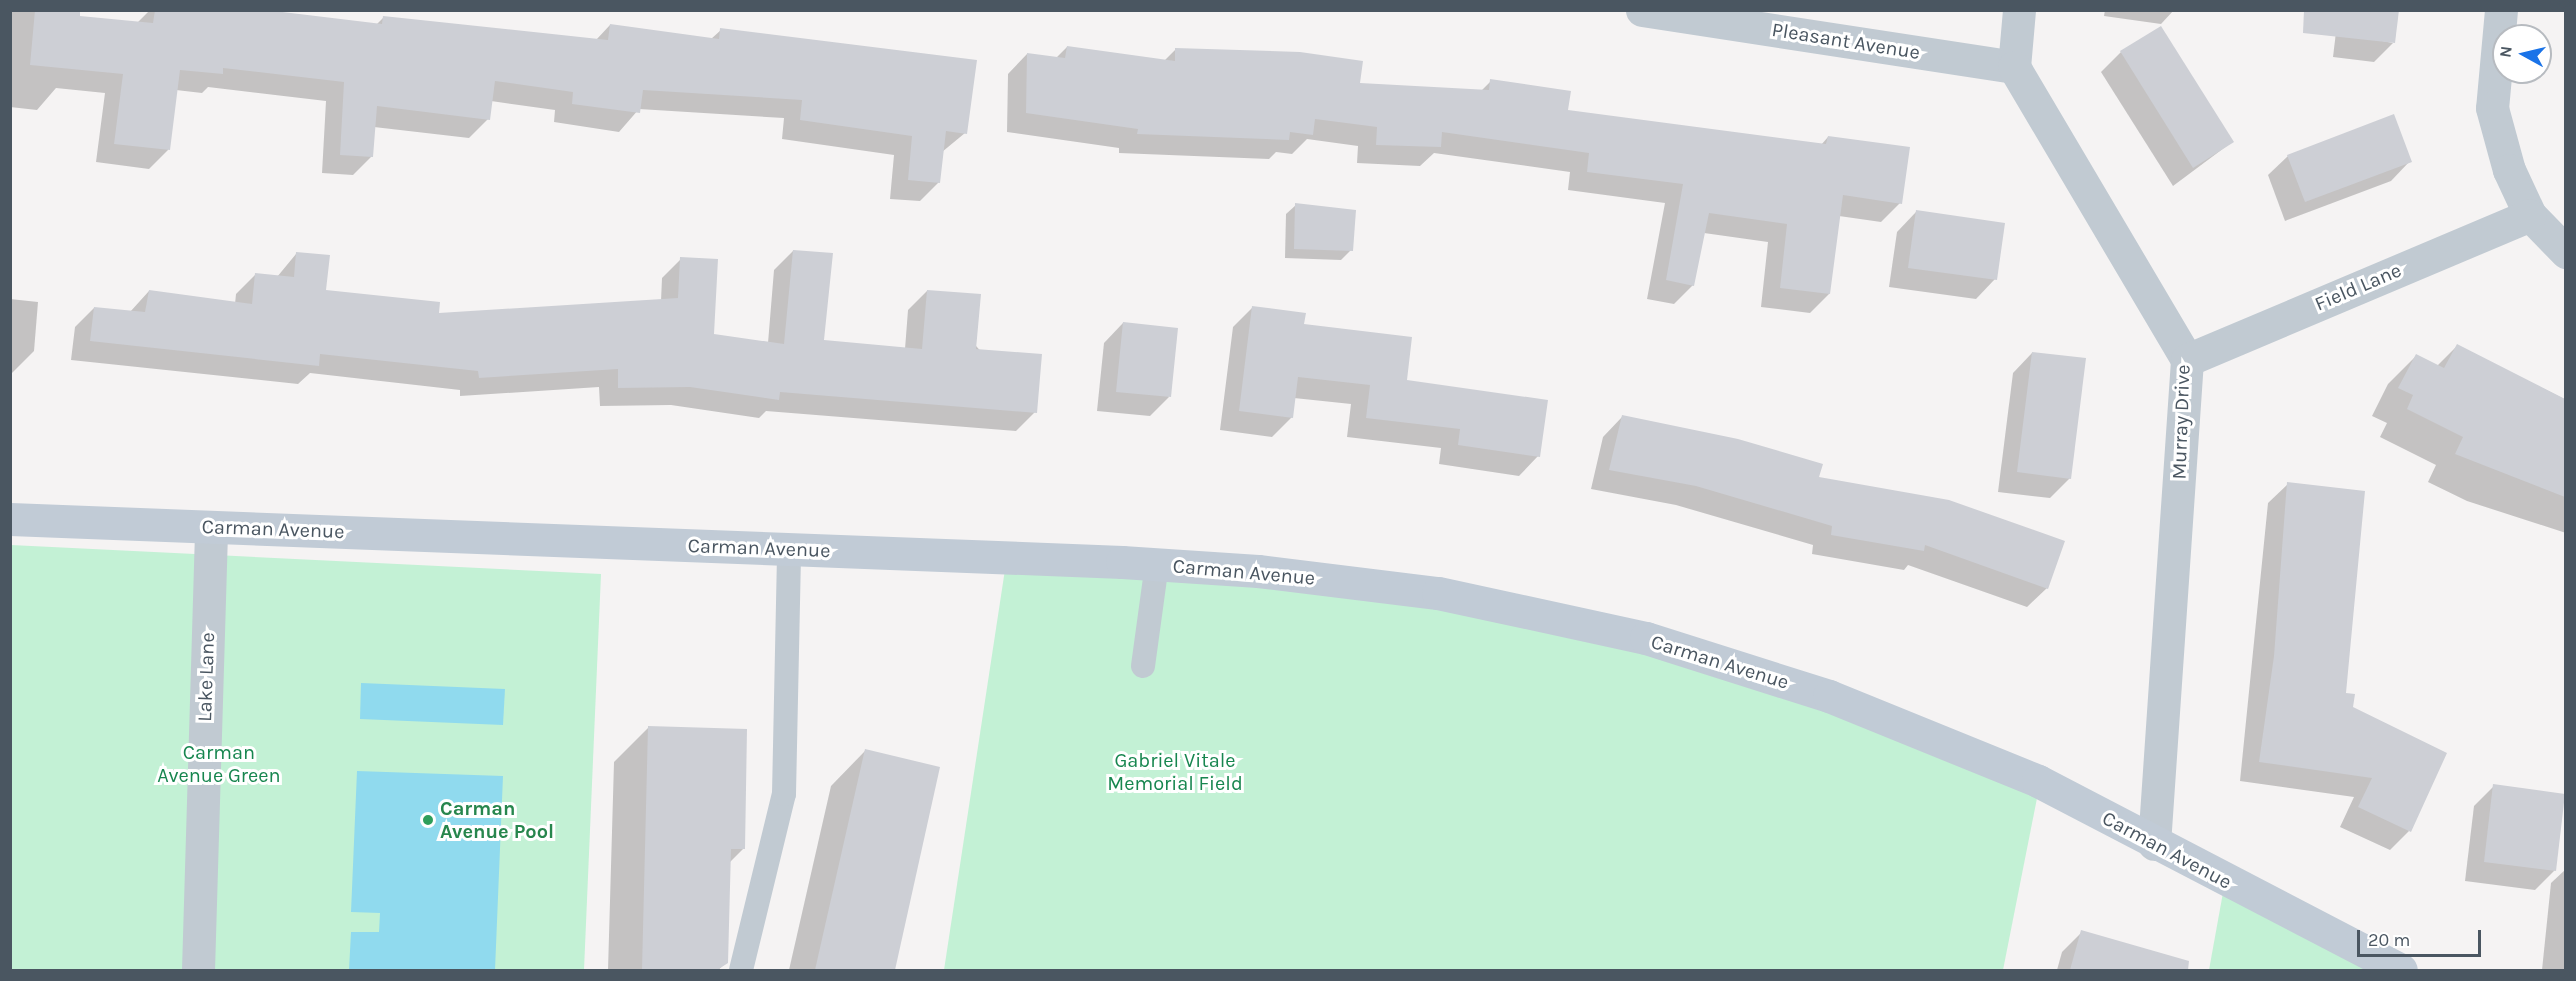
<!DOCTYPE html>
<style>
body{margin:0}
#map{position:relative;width:2576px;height:981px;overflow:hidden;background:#f5f3f3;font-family:Karla,sans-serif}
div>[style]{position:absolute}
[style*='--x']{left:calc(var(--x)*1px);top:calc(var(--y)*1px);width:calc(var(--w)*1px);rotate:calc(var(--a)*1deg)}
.green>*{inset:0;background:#c3f1d5}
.water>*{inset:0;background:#90daee}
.shadow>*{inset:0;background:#0003}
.building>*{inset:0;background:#cdcfd5}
.service>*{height:24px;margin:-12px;padding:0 12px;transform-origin:12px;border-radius:12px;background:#c1cad2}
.minor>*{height:33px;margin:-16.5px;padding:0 16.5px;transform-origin:16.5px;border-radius:16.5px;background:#c1cad2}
.secondary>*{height:33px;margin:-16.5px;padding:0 16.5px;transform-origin:16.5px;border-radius:16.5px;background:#c1cbd6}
.dots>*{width:16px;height:16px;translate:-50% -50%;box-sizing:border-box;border:3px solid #fff;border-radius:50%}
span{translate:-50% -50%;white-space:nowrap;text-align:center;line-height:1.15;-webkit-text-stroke:6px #fff;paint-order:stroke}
.street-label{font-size:20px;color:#4a5661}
.park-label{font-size:20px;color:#17864f}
.leisure-label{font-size:20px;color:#27864d;font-weight:700}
.left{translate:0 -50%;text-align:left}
.frame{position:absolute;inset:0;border:12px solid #4a5661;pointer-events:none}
.north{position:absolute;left:2492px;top:24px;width:60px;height:60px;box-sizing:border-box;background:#fff;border:2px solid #b7bbc0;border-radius:50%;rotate:278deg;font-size:16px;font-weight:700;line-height:24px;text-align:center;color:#4a5661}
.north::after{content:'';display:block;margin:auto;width:21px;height:27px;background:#1a73e8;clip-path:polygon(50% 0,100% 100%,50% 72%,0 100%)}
.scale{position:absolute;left:2357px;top:930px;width:124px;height:27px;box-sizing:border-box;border:3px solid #4a5661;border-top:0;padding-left:8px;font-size:18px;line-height:21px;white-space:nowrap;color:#4a5661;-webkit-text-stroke:4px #fff;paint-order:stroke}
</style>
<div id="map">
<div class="green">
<div style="clip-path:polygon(11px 545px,601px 574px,584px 970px,11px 970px)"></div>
<div style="clip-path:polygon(1006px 563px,1441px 601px,1653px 648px,2039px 788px,2003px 970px,944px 970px)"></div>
<div style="clip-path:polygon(2224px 887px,2388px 970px,2209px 970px)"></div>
</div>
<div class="water">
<div style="clip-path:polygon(361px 683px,505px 689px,503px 725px,360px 719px)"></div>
<div style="clip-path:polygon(357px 771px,503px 776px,495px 970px,349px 970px,351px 932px,379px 932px,380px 913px,351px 912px)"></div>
</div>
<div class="shadow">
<div style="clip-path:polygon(10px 10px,79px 10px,78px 17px,137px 23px,150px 10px,221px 10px,376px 25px,384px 17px,596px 40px,610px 25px,711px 39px,721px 30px,975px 61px,965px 133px,942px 152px,939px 182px,920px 201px,890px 199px,894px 155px,782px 139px,784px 118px,639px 109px,619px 132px,554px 122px,555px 110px,491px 101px,488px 119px,469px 138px,374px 127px,372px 156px,353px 175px,322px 173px,326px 101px,208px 87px,202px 93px,176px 90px,168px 150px,149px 169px,96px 162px,105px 93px,56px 88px,37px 110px,10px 107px)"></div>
<div style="clip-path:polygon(2105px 10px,2174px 10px,2161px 24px,2104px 16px)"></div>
<div style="clip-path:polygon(2336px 32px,2393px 43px,2374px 62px,2333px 57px)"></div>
<div style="clip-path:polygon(1067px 47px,1164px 61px,1176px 49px,1358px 85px,1481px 91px,1491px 81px,1566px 111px,1821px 145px,1828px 137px,1900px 203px,1881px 222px,1839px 216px,1829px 294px,1810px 313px,1761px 307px,1768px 242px,1704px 233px,1693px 285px,1674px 304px,1647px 299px,1665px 203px,1568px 190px,1570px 172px,1434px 153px,1420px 166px,1357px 163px,1358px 146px,1307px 139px,1292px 154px,1276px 152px,1269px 159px,1119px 153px,1119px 148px,1007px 132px,1008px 74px,1027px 54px,1056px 58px)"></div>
<div style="clip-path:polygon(2121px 52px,2232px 142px,2173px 186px,2101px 72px)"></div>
<div style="clip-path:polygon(2288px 156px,2410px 161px,2391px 181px,2285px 221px,2268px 175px)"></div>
<div style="clip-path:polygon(1296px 205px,1351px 250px,1341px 260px,1285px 258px,1286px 214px)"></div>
<div style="clip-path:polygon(1916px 212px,1995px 279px,1976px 299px,1889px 287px,1897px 232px)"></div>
<div style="clip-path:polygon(793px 251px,822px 341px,905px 349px,908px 310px,927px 291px,1035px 412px,1016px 431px,766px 411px,759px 418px,671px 405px,600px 406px,599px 387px,460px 396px,460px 390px,310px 373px,298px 384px,71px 360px,75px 327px,94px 308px,130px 312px,149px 291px,235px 304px,236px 294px,255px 275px,277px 277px,296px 254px,325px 291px,437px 315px,661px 301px,662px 278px,681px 259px,713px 335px,768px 343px,774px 270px)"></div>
<div style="clip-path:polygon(10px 299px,38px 302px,34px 351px,10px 375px)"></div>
<div style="clip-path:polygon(1252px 308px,1303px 325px,1538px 456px,1519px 476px,1439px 464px,1441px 448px,1347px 437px,1351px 404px,1294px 398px,1292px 417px,1272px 437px,1220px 430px,1233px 327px)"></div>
<div style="clip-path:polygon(1123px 323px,1169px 397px,1150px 416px,1097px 411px,1104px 343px)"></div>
<div style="clip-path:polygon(2457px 346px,2566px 400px,2566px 533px,2467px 501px,2428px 482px,2436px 465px,2380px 437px,2387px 423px,2372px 416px,2388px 384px,2416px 356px,2437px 366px)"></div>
<div style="clip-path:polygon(2032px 353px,2070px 478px,2050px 498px,1998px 492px,2013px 373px)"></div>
<div style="clip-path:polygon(1622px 417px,1817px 478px,2047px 588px,2027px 607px,1908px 565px,1904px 570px,1812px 554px,1813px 545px,1676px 505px,1591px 489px,1603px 437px)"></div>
<div style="clip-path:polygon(2288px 484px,2345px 694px,2409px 831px,2390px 850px,2340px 827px,2354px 797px,2240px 781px,2268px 503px)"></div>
<div style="clip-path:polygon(649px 727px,744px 848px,729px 863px,727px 962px,718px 970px,608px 970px,614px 762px)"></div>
<div style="clip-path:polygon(865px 751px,939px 768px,893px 970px,789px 970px,831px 786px)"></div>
<div style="clip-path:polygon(2494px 786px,2555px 870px,2535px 890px,2465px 881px,2474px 806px)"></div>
<div style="clip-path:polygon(2566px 869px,2566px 970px,2542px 970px,2551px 883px)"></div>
<div style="clip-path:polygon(2082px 932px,2141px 949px,2135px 970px,2057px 970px,2062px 952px)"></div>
</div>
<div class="building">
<div style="clip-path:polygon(35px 10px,80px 10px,80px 16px,153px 23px,155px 10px,266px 10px,382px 24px,383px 16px,608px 40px,610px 24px,719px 39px,720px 28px,977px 60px,967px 134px,946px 131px,940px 183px,908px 180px,912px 136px,800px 120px,802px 100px,643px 90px,640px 113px,572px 104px,573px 92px,495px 81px,490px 120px,377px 106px,373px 157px,340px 155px,344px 82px,223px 68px,223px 74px,180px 70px,170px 150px,114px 144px,123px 74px,30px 65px)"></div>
<div style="clip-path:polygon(2304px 10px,2399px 10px,2395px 43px,2303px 33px)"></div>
<div style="clip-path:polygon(2161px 26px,2234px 142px,2193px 168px,2120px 51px)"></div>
<div style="clip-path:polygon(1067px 46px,1175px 61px,1175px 48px,1300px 52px,1363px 61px,1360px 83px,1489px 90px,1490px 79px,1571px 91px,1568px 110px,1826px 144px,1828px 136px,1910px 147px,1902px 204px,1843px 195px,1830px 294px,1780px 288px,1787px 224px,1709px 213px,1694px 286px,1666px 280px,1683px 184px,1587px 172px,1589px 153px,1442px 132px,1441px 147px,1376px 145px,1377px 127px,1315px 119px,1313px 135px,1290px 132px,1289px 140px,1137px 134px,1138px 129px,1026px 113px,1027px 53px,1065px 58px)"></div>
<div style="clip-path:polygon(2394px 114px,2412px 162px,2305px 202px,2287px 155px)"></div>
<div style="clip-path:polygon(1295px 203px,1356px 210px,1353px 251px,1294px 249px)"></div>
<div style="clip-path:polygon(1916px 210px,2005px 223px,1997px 280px,1908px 268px)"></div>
<div style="clip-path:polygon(793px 250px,833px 253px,824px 340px,922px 349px,927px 290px,981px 294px,976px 349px,1042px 354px,1037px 413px,780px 392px,779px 400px,690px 387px,618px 388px,618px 369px,479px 378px,478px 371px,320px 354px,319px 366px,90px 341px,94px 307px,145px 312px,149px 290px,252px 304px,255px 273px,294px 277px,296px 252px,330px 255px,326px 290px,440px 302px,439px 313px,678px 298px,680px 257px,718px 259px,714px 334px,784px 344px)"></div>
<div style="clip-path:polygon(1252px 306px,1306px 313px,1304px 324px,1412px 337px,1407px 380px,1548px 400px,1540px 457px,1458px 445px,1460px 429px,1366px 418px,1370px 385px,1298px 377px,1293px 418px,1239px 411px)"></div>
<div style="clip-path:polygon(1123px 322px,1178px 328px,1171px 397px,1116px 392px)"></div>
<div style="clip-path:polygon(2457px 344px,2565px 399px,2565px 497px,2455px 454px,2463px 437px,2407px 409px,2413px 395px,2398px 388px,2416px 354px,2444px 368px)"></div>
<div style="clip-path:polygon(2032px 352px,2086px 358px,2071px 479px,2017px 472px)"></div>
<div style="clip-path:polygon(1622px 415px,1738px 439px,1823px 464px,1819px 477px,1949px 500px,2065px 541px,2048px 589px,1925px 545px,1924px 551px,1831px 535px,1832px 526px,1696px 486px,1609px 470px)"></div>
<div style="clip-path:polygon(2287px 482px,2365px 491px,2346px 693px,2355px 694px,2353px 707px,2447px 753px,2411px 832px,2358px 807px,2372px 778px,2259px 762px,2274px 656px)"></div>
<div style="clip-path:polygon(648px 726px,747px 729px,745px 849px,731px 849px,728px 963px,717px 970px,642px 970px)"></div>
<div style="clip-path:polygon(865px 749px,940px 767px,895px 970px,815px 970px)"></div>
<div style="clip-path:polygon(2493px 784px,2565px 794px,2556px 871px,2484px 862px)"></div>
<div style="clip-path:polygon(2081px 930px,2189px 961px,2188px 970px,2070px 970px)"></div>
</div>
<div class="service">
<div style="--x:1143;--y:666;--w:103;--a:-82.2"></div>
<div style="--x:741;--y:970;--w:181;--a:-76.3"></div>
<div style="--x:784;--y:794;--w:245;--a:-88.8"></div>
</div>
<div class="minor">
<div style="--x:1642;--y:10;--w:376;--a:8.7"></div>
<div style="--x:2019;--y:10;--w:57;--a:95"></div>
<div style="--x:2014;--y:67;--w:340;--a:59.4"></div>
<div style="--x:2187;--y:360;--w:485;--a:93.9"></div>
<div style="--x:2501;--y:10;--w:98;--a:95.2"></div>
<div style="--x:2492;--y:108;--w:64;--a:74.7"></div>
<div style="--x:2509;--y:170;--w:50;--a:65"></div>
<div style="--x:2530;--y:215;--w:52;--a:45.8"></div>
<div style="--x:2187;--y:360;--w:372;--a:-22.9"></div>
<div style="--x:198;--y:970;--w:443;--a:-88.3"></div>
</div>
<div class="secondary">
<div style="--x:10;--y:519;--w:1113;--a:2.21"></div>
<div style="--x:1122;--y:562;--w:136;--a:3.8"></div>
<div style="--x:1258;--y:571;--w:181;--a:7"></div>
<div style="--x:1438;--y:593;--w:213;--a:12.2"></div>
<div style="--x:1646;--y:638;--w:192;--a:17.6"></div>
<div style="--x:1829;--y:696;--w:226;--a:22.1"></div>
<div style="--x:2038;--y:781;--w:409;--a:27.5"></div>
</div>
<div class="dots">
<div style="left:428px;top:820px;background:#2e9e5b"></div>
</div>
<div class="street-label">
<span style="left:1846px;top:41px;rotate:9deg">Pleasant Avenue</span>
<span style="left:2358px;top:287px;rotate:-23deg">Field Lane</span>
<span style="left:2181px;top:422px;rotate:-88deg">Murray Drive</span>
<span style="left:273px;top:529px;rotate:2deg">Carman Avenue</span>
<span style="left:759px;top:548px;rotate:2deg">Carman Avenue</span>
<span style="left:1244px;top:572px;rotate:5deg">Carman Avenue</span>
<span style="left:1720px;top:662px;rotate:17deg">Carman Avenue</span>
<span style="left:206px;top:677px;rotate:-88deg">Lake Lane</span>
<span style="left:2167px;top:850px;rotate:28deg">Carman Avenue</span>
</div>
<div class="park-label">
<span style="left:219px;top:764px">Carman<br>Avenue Green</span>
<span style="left:1175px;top:772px">Gabriel Vitale<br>Memorial Field</span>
</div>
<div class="leisure-label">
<span class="left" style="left:440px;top:820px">Carman<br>Avenue Pool</span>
</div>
<div class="frame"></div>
<div class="north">N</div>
<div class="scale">20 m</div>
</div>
